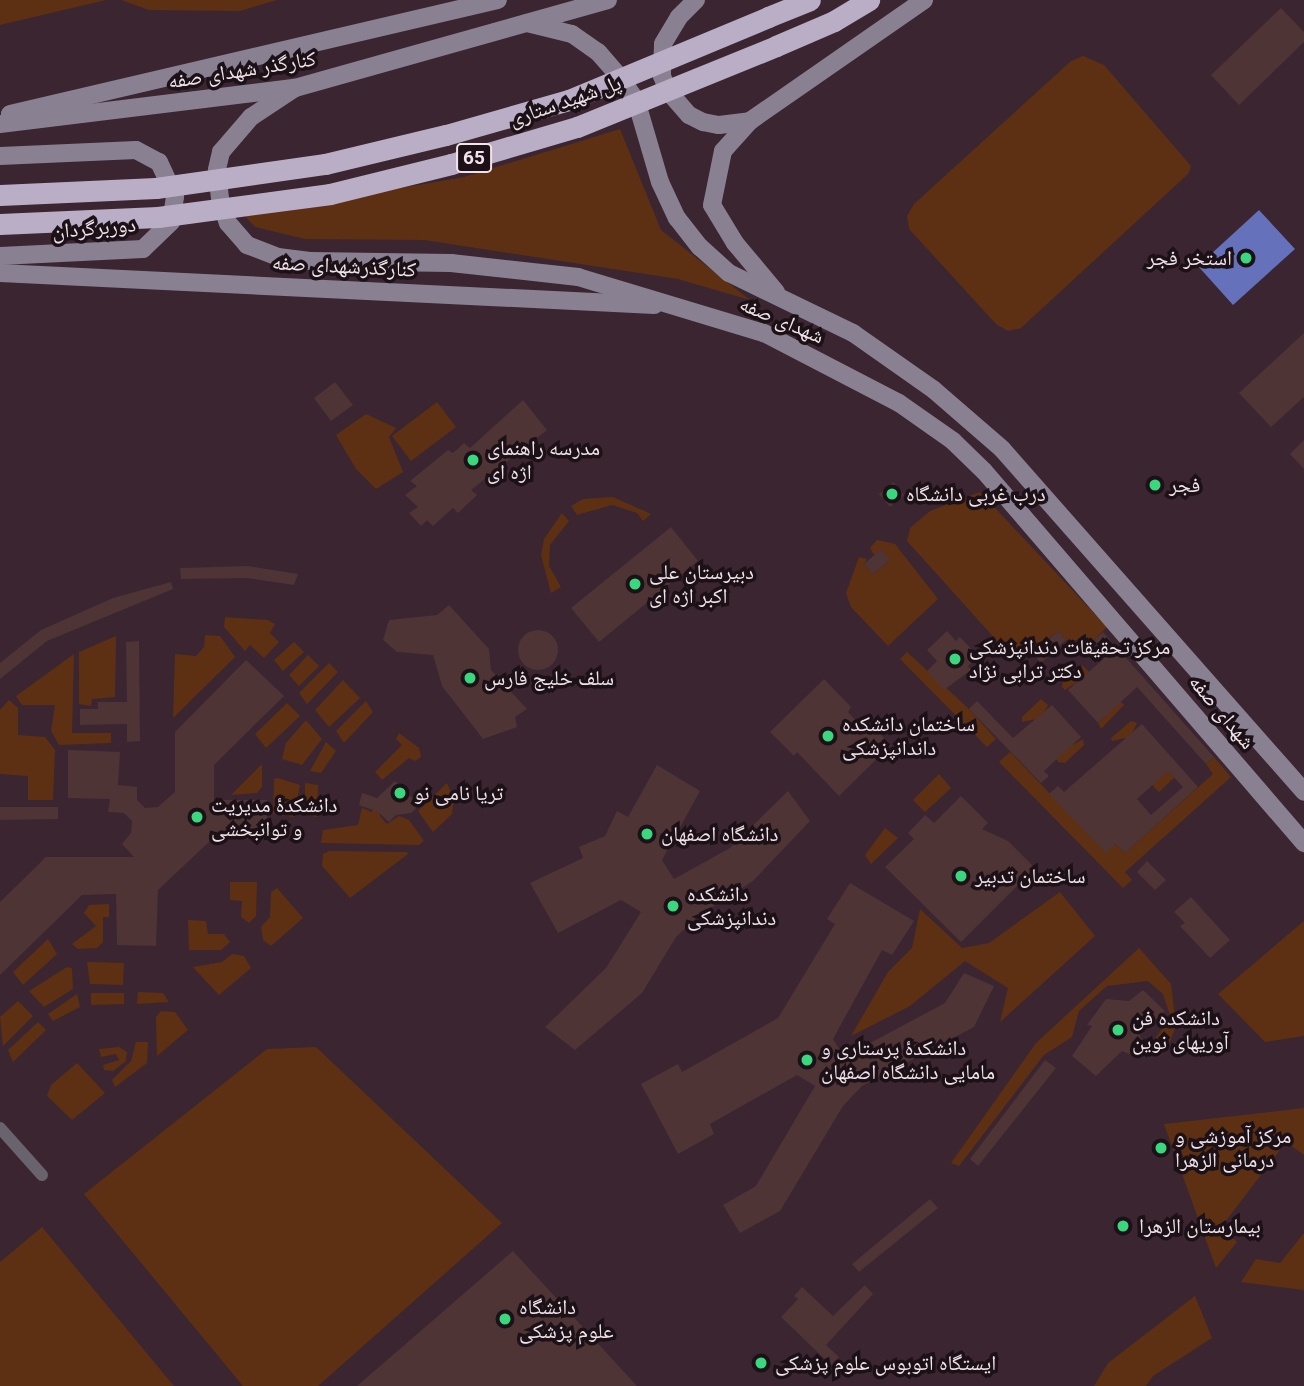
<!DOCTYPE html>
<meta charset="utf-8">
<style>
body{margin:0}
#map{position:relative;width:1304px;height:1386px;overflow:hidden;background:#3a2531;font-family:Roboto,"Noto Naskh Arabic",sans-serif}
div>[style]{position:absolute}
[style*='--x']{left:calc(var(--x)*1px);top:calc(var(--y)*1px);width:calc(var(--w)*1px);rotate:calc(var(--a)*1deg)}
.green>*{inset:0;background:#5d3013}
.water>*{inset:0;background:#6571bb}
.building>*{inset:0;background:#4e3435}
.round{border-radius:50%}
.street>*{height:12px;margin:-6px;padding:0 6px;transform-origin:6px;border-radius:6px;background:#68636d}
.secondary>*{height:18px;margin:-9px;padding:0 9px;transform-origin:9px;border-radius:9px;background:#898191}
.highway>*{height:21px;margin:-10.5px;padding:0 10.5px;transform-origin:10.5px;border-radius:10.5px;background:#baadc6}
.highway-bridge>*{height:21px;margin:-10.5px;padding:0 10.5px;transform-origin:10.5px;border-radius:10.5px;background:#baadc6}
.dots>*{width:19px;height:19px;translate:-50% -50%;box-sizing:border-box;border:4px solid #1b1117;border-radius:50%}
span{translate:-50% -50%;white-space:nowrap;text-align:center;line-height:1.15;-webkit-text-stroke:7px #1b1117;paint-order:stroke}
.shield-label span{padding:2px 5px;background:#1b1117;border:2px solid;border-radius:5px;-webkit-text-stroke-width:0}
.shield-label{font-size:19px;color:#f2e3eb;font-weight:700}
.street-label{font-size:21px;color:#f2e3eb}
.poi-label{font-size:21px;color:#f2e3eb}
.right{translate:-100% -50%;text-align:right}
.left{translate:0 -50%;text-align:left}
</style>
<div id="map">
<div class="green">
<div style="clip-path:polygon(0 0,106px 0,0 25px)"></div>
<div style="clip-path:polygon(121px 0,277px 0,240px 11px,149px 10px)"></div>
<div style="clip-path:polygon(1083px 56px,1104px 65px,1191px 166px,1188px 174px,1021px 328px,1008px 331px,996px 324px,909px 229px,907px 216px,914px 204px,1071px 61px)"></div>
<div style="clip-path:polygon(620px 129px,661px 230px,750px 300px,678px 279px,424px 240px,305px 239px,255px 227px,244px 215px,464px 177px)"></div>
<div style="clip-path:polygon(437px 402px,456px 427px,411px 461px,392px 436px)"></div>
<div style="clip-path:polygon(366px 414px,396px 428px,389px 437px,403px 472px,376px 489px,356px 469px,336px 435px)"></div>
<div style="clip-path:polygon(980px 492px,1107px 627px,1094px 640px,1066px 640px,1058px 631px,1029px 655px,998px 642px,907px 541px,910px 528px,930px 511px)"></div>
<div style="clip-path:polygon(613px 497px,651px 514px,643px 521px,637px 513px,612px 505px,577px 515px,571px 506px,583px 499px)"></div>
<div style="clip-path:polygon(562px 513px,569px 521px,550px 545px,549px 566px,561px 587px,551px 593px,541px 555px,544px 539px)"></div>
<div style="clip-path:polygon(877px 540px,895px 544px,938px 599px,888px 646px,851px 607px,846px 593px,859px 557px,867px 559px,864px 564px,873px 574px,889px 561px,881px 550px,874px 555px,870px 548px)"></div>
<div style="clip-path:polygon(225px 617px,268px 620px,275px 624px,270px 633px,279px 642px,264px 658px,250px 645px,245px 651px,224px 627px)"></div>
<div style="clip-path:polygon(205px 635px,220px 636px,235px 657px,173px 718px,175px 654px,196px 656px,204px 647px)"></div>
<div style="clip-path:polygon(116px 636px,115px 697px,92px 699px,91px 706px,79px 704px,79px 652px)"></div>
<div style="clip-path:polygon(294px 642px,304px 652px,283px 671px,274px 660px)"></div>
<div style="clip-path:polygon(907px 652px,969px 709px,996px 739px,987px 747px,900px 659px)"></div>
<div style="clip-path:polygon(74px 654px,72px 733px,111px 733px,111px 743px,59px 745px,51px 731px,55px 705px,22px 705px,16px 696px)"></div>
<div style="clip-path:polygon(308px 655px,319px 666px,299px 686px,289px 675px)"></div>
<div style="clip-path:polygon(329px 663px,338px 672px,307px 704px,299px 693px)"></div>
<div style="clip-path:polygon(1082px 665px,1124px 705px,1101px 729px,1098px 723px,1106px 716px,1077px 682px,1065px 690px,1062px 687px,1063px 681px)"></div>
<div style="clip-path:polygon(343px 680px,360px 698px,329px 727px,315px 710px)"></div>
<div style="clip-path:polygon(1041px 699px,1048px 705px,1044px 712px,1073px 745px,1083px 739px,1084px 745px,1065px 763px,1058px 762px,1036px 719px,1022px 722px,1022px 717px)"></div>
<div style="clip-path:polygon(9px 700px,18px 708px,18px 735px,45px 737px,55px 750px,53px 800px,28px 800px,28px 776px,0 774px,0 710px)"></div>
<div style="clip-path:polygon(366px 701px,373px 712px,344px 743px,336px 731px)"></div>
<div style="clip-path:polygon(287px 703px,300px 716px,266px 748px,255px 734px)"></div>
<div style="clip-path:polygon(306px 720px,322px 739px,302px 765px,282px 759px,286px 743px)"></div>
<div style="clip-path:polygon(1131px 721px,1137px 723px,1132px 733px,1175px 777px,1159px 792px,1152px 785px,1160px 777px,1125px 738px,1112px 741px,1111px 738px)"></div>
<div style="clip-path:polygon(399px 733px,419px 748px,421px 757px,415px 761px,409px 758px,382px 780px,375px 772px,402px 745px,396px 739px)"></div>
<div style="clip-path:polygon(326px 742px,336px 751px,321px 773px,310px 771px)"></div>
<div style="clip-path:polygon(1010px 752px,1106px 852px,1115px 844px,1125px 853px,1213px 774px,1206px 764px,1214px 757px,1231px 777px,1125px 872px,1132px 880px,1123px 888px,999px 762px)"></div>
<div style="clip-path:polygon(262px 764px,262px 787px,257px 793px,231px 795px)"></div>
<div style="clip-path:polygon(939px 774px,951px 788px,925px 812px,913px 800px)"></div>
<div style="clip-path:polygon(278px 778px,300px 785px,294px 817px,273px 814px,274px 779px)"></div>
<div style="clip-path:polygon(305px 783px,318px 785px,317px 817px,305px 815px)"></div>
<div style="clip-path:polygon(447px 783px,454px 799px,452px 814px,433px 832px,418px 811px)"></div>
<div style="clip-path:polygon(376px 798px,380px 816px,387px 824px,399px 816px,409px 820px,424px 841px,419px 845px,321px 843px,323px 830px,358px 825px,362px 808px,372px 812px)"></div>
<div style="clip-path:polygon(885px 828px,898px 838px,871px 864px,865px 855px)"></div>
<div style="clip-path:polygon(329px 851px,407px 852px,408px 854px,350px 898px,322px 866px,323px 854px)"></div>
<div style="clip-path:polygon(230px 882px,257px 882px,256px 916px,249px 923px,241px 917px,242px 901px,230px 900px)"></div>
<div style="clip-path:polygon(277px 888px,303px 918px,271px 946px,263px 940px,261px 927px,270px 917px,271px 892px)"></div>
<div style="clip-path:polygon(1060px 892px,1095px 936px,1000px 1022px,1008px 988px,965px 961px,910px 1006px,851px 1036px,888px 972px,912px 948px,920px 909px,962px 948px,989px 943px)"></div>
<div style="clip-path:polygon(109px 904px,109px 917px,103px 917px,103px 942px,97px 948px,78px 949px,72px 944px,96px 926px,84px 913px,89px 905px)"></div>
<div style="clip-path:polygon(188px 920px,206px 921px,208px 934px,224px 934px,230px 942px,221px 950px,189px 950px)"></div>
<div style="clip-path:polygon(1304px 921px,1304px 1036px,1265px 1042px,1218px 994px)"></div>
<div style="clip-path:polygon(48px 939px,57px 954px,23px 985px,13px 972px)"></div>
<div style="clip-path:polygon(1139px 948px,1171px 984px,1176px 1026px,1167px 1049px,1159px 1057px,1156px 1037px,1171px 1018px,1163px 994px,1148px 981px,1107px 986px,1079px 1011px,1072px 1037px,1044px 1055px,959px 1166px,951px 1163px,1036px 1043px)"></div>
<div style="clip-path:polygon(232px 954px,244px 956px,251px 968px,219px 995px,193px 967px,222px 962px)"></div>
<div style="clip-path:polygon(87px 962px,124px 963px,123px 985px,90px 984px)"></div>
<div style="clip-path:polygon(67px 967px,72px 968px,73px 989px,44px 1007px,29px 991px)"></div>
<div style="clip-path:polygon(138px 992px,163px 993px,169px 1002px,137px 1004px)"></div>
<div style="clip-path:polygon(91px 993px,124px 993px,124px 1004px,91px 1005px)"></div>
<div style="clip-path:polygon(77px 994px,80px 1007px,53px 1021px,48px 1014px)"></div>
<div style="clip-path:polygon(18px 1001px,33px 1016px,3px 1046px,0 1017px)"></div>
<div style="clip-path:polygon(161px 1011px,175px 1012px,188px 1030px,157px 1056px,156px 1017px)"></div>
<div style="clip-path:polygon(38px 1022px,46px 1030px,13px 1062px,8px 1050px)"></div>
<div style="clip-path:polygon(136px 1042px,148px 1042px,147px 1063px,115px 1087px,112px 1080px,131px 1061px)"></div>
<div style="clip-path:polygon(119px 1047px,127px 1052px,126px 1061px,113px 1071px,104px 1070px,103px 1065px,119px 1060px,116px 1054px,101px 1057px,99px 1049px)"></div>
<div style="clip-path:polygon(316px 1047px,502px 1223px,318px 1386px,243px 1386px,84px 1194px,267px 1049px)"></div>
<div style="clip-path:polygon(77px 1063px,105px 1093px,72px 1120px,47px 1096px,51px 1085px)"></div>
<div style="clip-path:polygon(1304px 1108px,1304px 1155px,1286px 1142px,1222px 1226px,1237px 1242px,1216px 1268px,1164px 1124px)"></div>
<div style="clip-path:polygon(42px 1227px,174px 1386px,0 1386px,0 1262px)"></div>
<div style="clip-path:polygon(1304px 1233px,1304px 1290px,1241px 1282px,1256px 1259px,1280px 1263px)"></div>
<div style="clip-path:polygon(1195px 1296px,1212px 1338px,1153px 1376px,1146px 1386px,1094px 1386px,1108px 1363px)"></div>
</div>
<div class="water">
<div style="clip-path:polygon(1259px 210px,1295px 249px,1233px 305px,1198px 266px)"></div>
</div>
<div class="building">
<div style="clip-path:polygon(1281px 8px,1304px 32px,1304px 42px,1239px 105px,1211px 75px)"></div>
<div style="clip-path:polygon(1304px 333px,1304px 397px,1271px 427px,1239px 393px)"></div>
<div style="clip-path:polygon(335px 382px,353px 405px,331px 421px,314px 398px)"></div>
<div style="clip-path:polygon(523px 400px,547px 430px,471px 490px,477px 495px,458px 513px,453px 508px,433px 526px,427px 520px,421px 526px,409px 513px,418px 507px,405px 495px,417px 486px,410px 481px,448px 450px,453px 453px,464px 443px,470px 448px)"></div>
<div style="clip-path:polygon(1304px 440px,1304px 469px,1290px 454px)"></div>
<div style="clip-path:polygon(893px 482px,904px 495px,890px 507px,879px 494px)"></div>
<div style="clip-path:polygon(671px 527px,698px 561px,599px 642px,571px 608px)"></div>
<div style="clip-path:polygon(881px 549px,890px 560px,873px 574px,864px 564px)"></div>
<div style="clip-path:polygon(248px 566px,298px 574px,294px 585px,247px 578px,181px 579px,180px 568px)"></div>
<div style="clip-path:polygon(171px 582px,173px 589px,47px 641px,0 679px,0 663px,41px 630px,113px 598px)"></div>
<div style="clip-path:polygon(449px 605px,489px 649px,491px 670px,527px 709px,515px 717px,517px 727px,483px 739px,442px 686px,433px 655px,397px 652px,383px 640px,389px 620px,437px 615px)"></div>
<div class="round" style="left:518px;top:630px;width:40px;height:40px"></div>
<div style="clip-path:polygon(947px 631px,956px 641px,960px 637px,978px 656px,968px 666px,971px 670px,944px 690px,927px 671px,937px 661px,927px 650px)"></div>
<div style="clip-path:polygon(1058px 631px,1066px 640px,1041px 663px,1033px 654px)"></div>
<div style="clip-path:polygon(1103px 632px,1214px 757px,1206px 764px,1137px 687px,1098px 723px,1068px 690px,1108px 655px,1094px 640px)"></div>
<div style="clip-path:polygon(139px 641px,140px 741px,127px 742px,127px 724px,80px 725px,80px 709px,98px 709px,98px 702px,127px 702px,126px 642px)"></div>
<div style="clip-path:polygon(246px 660px,284px 696px,214px 765px,214px 800px,267px 800px,267px 839px,212px 839px,158px 890px,156px 946px,117px 945px,116px 894px,82px 895px,0 975px,0 902px,46px 857px,134px 857px,122px 844px,131px 833px,132px 821px,124px 813px,108px 812px,110px 799px,68px 798px,68px 750px,120px 752px,118px 785px,137px 787px,137px 800px,145px 808px,158px 807px,175px 792px,175px 732px)"></div>
<div style="clip-path:polygon(824px 679px,851px 707px,848px 712px,861px 726px,866px 720px,891px 745px,839px 796px,797px 752px,794px 756px,770px 732px)"></div>
<div style="clip-path:polygon(977px 701px,1013px 738px,1052px 705px,1081px 737px,1044px 771px,1049px 776px,1041px 783px,969px 709px)"></div>
<div style="clip-path:polygon(evenodd,1142px 724px,1198px 787px,1125px 853px,1115px 844px,1106px 853px,1049px 794px,1058px 786px,1064px 792px,1142px 724px,1168px 771px,1183px 787px,1151px 815px,1137px 799px,1168px 771px)"></div>
<div style="clip-path:polygon(657px 765px,700px 791px,662px 860px,674px 879px,730px 848px,788px 791px,810px 821px,753px 881px,697px 917px,676px 937px,642px 993px,575px 1050px,545px 1027px,606px 968px,641px 912px,621px 900px,558px 933px,530px 883px,583px 858px,579px 847px,605px 836px,617px 811px,628px 817px)"></div>
<div style="clip-path:polygon(395px 781px,419px 805px,411px 813px,396px 815px,389px 822px,378px 812px,359px 805px,362px 793px,377px 798px)"></div>
<div style="clip-path:polygon(961px 796px,988px 823px,982px 829px,1008px 841px,1035px 868px,961px 942px,885px 867px,914px 839px,908px 833px,925px 815px,934px 823px)"></div>
<div style="clip-path:polygon(0 807px,58px 807px,58px 819px,0 820px)"></div>
<div style="clip-path:polygon(1147px 861px,1166px 880px,1155px 890px,1137px 872px)"></div>
<div style="clip-path:polygon(850px 883px,914px 921px,892px 955px,882px 950px,833px 1039px,844px 1057px,945px 1003px,964px 973px,994px 986px,974px 1027px,862px 1086px,843px 1106px,780px 1211px,740px 1233px,723px 1205px,756px 1186px,815px 1086px,797px 1075px,710px 1124px,714px 1134px,678px 1154px,641px 1084px,678px 1064px,682px 1072px,778px 1018px,835px 924px,827px 919px)"></div>
<div style="clip-path:polygon(1191px 897px,1230px 940px,1210px 958px,1180px 926px,1185px 923px,1174px 912px)"></div>
<div style="clip-path:polygon(1143px 990px,1165px 1011px,1139px 1034px,1147px 1050px,1139px 1058px,1122px 1051px,1096px 1076px,1072px 1056px,1092px 1026px,1087px 1025px,1106px 999px,1129px 1001px)"></div>
<div style="clip-path:polygon(1045px 1060px,1056px 1068px,978px 1166px,970px 1159px)"></div>
<div style="clip-path:polygon(930px 1199px,938px 1208px,859px 1272px,852px 1264px)"></div>
<div style="clip-path:polygon(513px 1251px,637px 1386px,357px 1386px)"></div>
<div style="clip-path:polygon(865px 1285px,873px 1294px,826px 1345px,839px 1357px,831px 1365px,781px 1317px,798px 1299px,794px 1296px,802px 1287px,833px 1316px)"></div>
</div>
<div class="street">
<div style="--x:0;--y:1128;--w:63;--a:48.2"></div>
</div>
<div class="secondary">
<div style="--x:696;--y:0;--w:24;--a:135"></div>
<div style="--x:679;--y:17;--w:31;--a:121"></div>
<div style="--x:663;--y:44;--w:32;--a:92"></div>
<div style="--x:662;--y:76;--w:16;--a:68"></div>
<div style="--x:668;--y:91;--w:32;--a:49"></div>
<div style="--x:689;--y:115;--w:16;--a:27"></div>
<div style="--x:703;--y:122;--w:16;--a:11"></div>
<div style="--x:719;--y:125;--w:31;--a:-7"></div>
<div style="--x:527;--y:23;--w:46;--a:13.7"></div>
<div style="--x:572;--y:34;--w:32;--a:35"></div>
<div style="--x:598;--y:52;--w:32;--a:49"></div>
<div style="--x:619;--y:76;--w:29;--a:55"></div>
<div style="--x:636;--y:100;--w:85;--a:73.7"></div>
<div style="--x:660;--y:182;--w:40;--a:65"></div>
<div style="--x:677;--y:218;--w:37;--a:52"></div>
<div style="--x:700;--y:247;--w:39;--a:42"></div>
<div style="--x:729;--y:273;--w:138;--a:25.8"></div>
<div style="--x:853;--y:333;--w:99;--a:35.1"></div>
<div style="--x:934;--y:390;--w:90;--a:40.9"></div>
<div style="--x:1002;--y:449;--w:457;--a:48.6"></div>
<div style="--x:295;--y:88;--w:53;--a:146.6"></div>
<div style="--x:251;--y:117;--w:46;--a:130.6"></div>
<div style="--x:221;--y:152;--w:18;--a:103"></div>
<div style="--x:217;--y:170;--w:29;--a:84"></div>
<div style="--x:220;--y:199;--w:25;--a:72"></div>
<div style="--x:228;--y:223;--w:29;--a:49"></div>
<div style="--x:247;--y:245;--w:33;--a:21"></div>
<div style="--x:278;--y:257;--w:32;--a:7"></div>
<div style="--x:310;--y:261;--w:141;--a:0.8"></div>
<div style="--x:451;--y:263;--w:128;--a:6.3"></div>
<div style="--x:578;--y:277;--w:194;--a:16.8"></div>
<div style="--x:764;--y:333;--w:152;--a:27.4"></div>
<div style="--x:899;--y:403;--w:66;--a:35.1"></div>
<div style="--x:953;--y:441;--w:43;--a:44.1"></div>
<div style="--x:984;--y:471;--w:491;--a:49.3"></div>
<div style="--x:10;--y:114;--w:501;--a:-13.15"></div>
<div style="--x:0;--y:124;--w:297;--a:-7"></div>
<div style="--x:295;--y:88;--w:325;--a:-15.7"></div>
<div style="--x:0;--y:156;--w:136;--a:-2.5"></div>
<div style="--x:136;--y:150;--w:26;--a:28"></div>
<div style="--x:159;--y:162;--w:38;--a:65"></div>
<div style="--x:175;--y:197;--w:25;--a:99"></div>
<div style="--x:171;--y:222;--w:39;--a:136"></div>
<div style="--x:143;--y:249;--w:143;--a:177.2"></div>
<div style="--x:0;--y:273;--w:655;--a:2.8"></div>
<div style="--x:776;--y:292;--w:64;--a:-129.9"></div>
<div style="--x:735;--y:243;--w:44;--a:-121.2"></div>
<div style="--x:712;--y:205;--w:55;--a:-78.5"></div>
<div style="--x:723;--y:151;--w:40;--a:-48"></div>
<div style="--x:750;--y:121;--w:212;--a:-34.8"></div>
</div>
<div class="highway">
<div style="--x:768;--y:17;--w:45;--a:-22"></div>
<div style="--x:776;--y:46;--w:63;--a:-23.3"></div>
<div style="--x:834;--y:21;--w:41;--a:-31"></div>
<div style="--x:0;--y:195;--w:156;--a:-2.6"></div>
<div style="--x:0;--y:224;--w:158;--a:-2.5"></div>
</div>
<div class="highway-bridge">
<div style="--x:156;--y:188;--w:171;--a:-8.1"></div>
<div style="--x:325;--y:164;--w:124;--a:-13.5"></div>
<div style="--x:446;--y:135;--w:128;--a:-15.9"></div>
<div style="--x:569;--y:100;--w:216;--a:-22.6"></div>
<div style="--x:158;--y:217;--w:174;--a:-7.6"></div>
<div style="--x:330;--y:194;--w:125;--a:-13.9"></div>
<div style="--x:451;--y:164;--w:131;--a:-16.4"></div>
<div style="--x:577;--y:127;--w:215;--a:-22.1"></div>
</div>
<div class="dots">
<div style="left:1246px;top:258px;background:#3ad77f"></div>
<div style="left:473px;top:460px;background:#3ad77f"></div>
<div style="left:1155px;top:485px;background:#3ad77f"></div>
<div style="left:892px;top:494px;background:#3ad77f"></div>
<div style="left:635px;top:584px;background:#3ad77f"></div>
<div style="left:955px;top:659px;background:#3ad77f"></div>
<div style="left:470px;top:678px;background:#3ad77f"></div>
<div style="left:828px;top:736px;background:#3ad77f"></div>
<div style="left:400px;top:793px;background:#3ad77f"></div>
<div style="left:197px;top:817px;background:#3ad77f"></div>
<div style="left:647px;top:834px;background:#3ad77f"></div>
<div style="left:961px;top:876px;background:#3ad77f"></div>
<div style="left:673px;top:906px;background:#3ad77f"></div>
<div style="left:1118px;top:1030px;background:#3ad77f"></div>
<div style="left:807px;top:1060px;background:#3ad77f"></div>
<div style="left:1161px;top:1148px;background:#3ad77f"></div>
<div style="left:1123px;top:1226px;background:#3ad77f"></div>
<div style="left:505px;top:1319px;background:#3ad77f"></div>
<div style="left:761px;top:1363px;background:#3ad77f"></div>
</div>
<div class="shield-label">
<span style="left:474px;top:158px">65</span>
</div>
<div class="street-label">
<span style="left:242px;top:70px;rotate:-9deg">کنارگذر شهدای صفه</span>
<span style="left:565px;top:101px;rotate:-19deg">پل شهید ستاری</span>
<span style="left:94px;top:228px;rotate:-5deg">دوربرگردان</span>
<span style="left:344px;top:266px;rotate:3deg">کنارگذرشهدای صفه</span>
<span style="left:782px;top:320px;rotate:23deg">شهدای صفه</span>
<span style="left:1222px;top:712px;rotate:50deg">شهدای صفه</span>
</div>
<div class="poi-label">
<span class="right" style="left:1232px;top:258px">استخر فجر</span>
<span class="left" style="left:487px;top:460px">مدرسه راهنمای<br>اژه ای</span>
<span class="left" style="left:1169px;top:485px">فجر</span>
<span class="left" style="left:906px;top:494px">درب غربی دانشگاه</span>
<span class="left" style="left:649px;top:584px">دبیرستان علی<br>اکبر اژه ای</span>
<span class="left" style="left:969px;top:659px">مرکز تحقیقات دندانپزشکی<br>دکتر ترابی نژاد</span>
<span class="left" style="left:484px;top:678px">سلف خلیج فارس</span>
<span class="left" style="left:842px;top:736px">ساختمان دانشکده<br>داندانپزشکی</span>
<span class="left" style="left:414px;top:793px">تریا نامی نو</span>
<span class="left" style="left:211px;top:817px">دانشکدهٔ مدیریت<br>و توانبخشی</span>
<span class="left" style="left:661px;top:834px">دانشگاه اصفهان</span>
<span class="left" style="left:975px;top:876px">ساختمان تدبیر</span>
<span class="left" style="left:687px;top:906px">دانشکده<br>دندانپزشکی</span>
<span class="left" style="left:1132px;top:1030px">دانشکده فن<br>آوریهای نوین</span>
<span class="left" style="left:821px;top:1060px">دانشکدهٔ پرستاری و<br>مامایی دانشگاه اصفهان</span>
<span class="left" style="left:1175px;top:1148px">مرکز آموزشی و<br>درمانی الزهرا</span>
<span class="left" style="left:1139px;top:1226px">بیمارستان الزهرا</span>
<span class="left" style="left:519px;top:1319px">دانشگاه<br>علوم پزشکی</span>
<span class="left" style="left:775px;top:1363px">ایستگاه اتوبوس علوم پزشکی</span>
</div>
</div>
